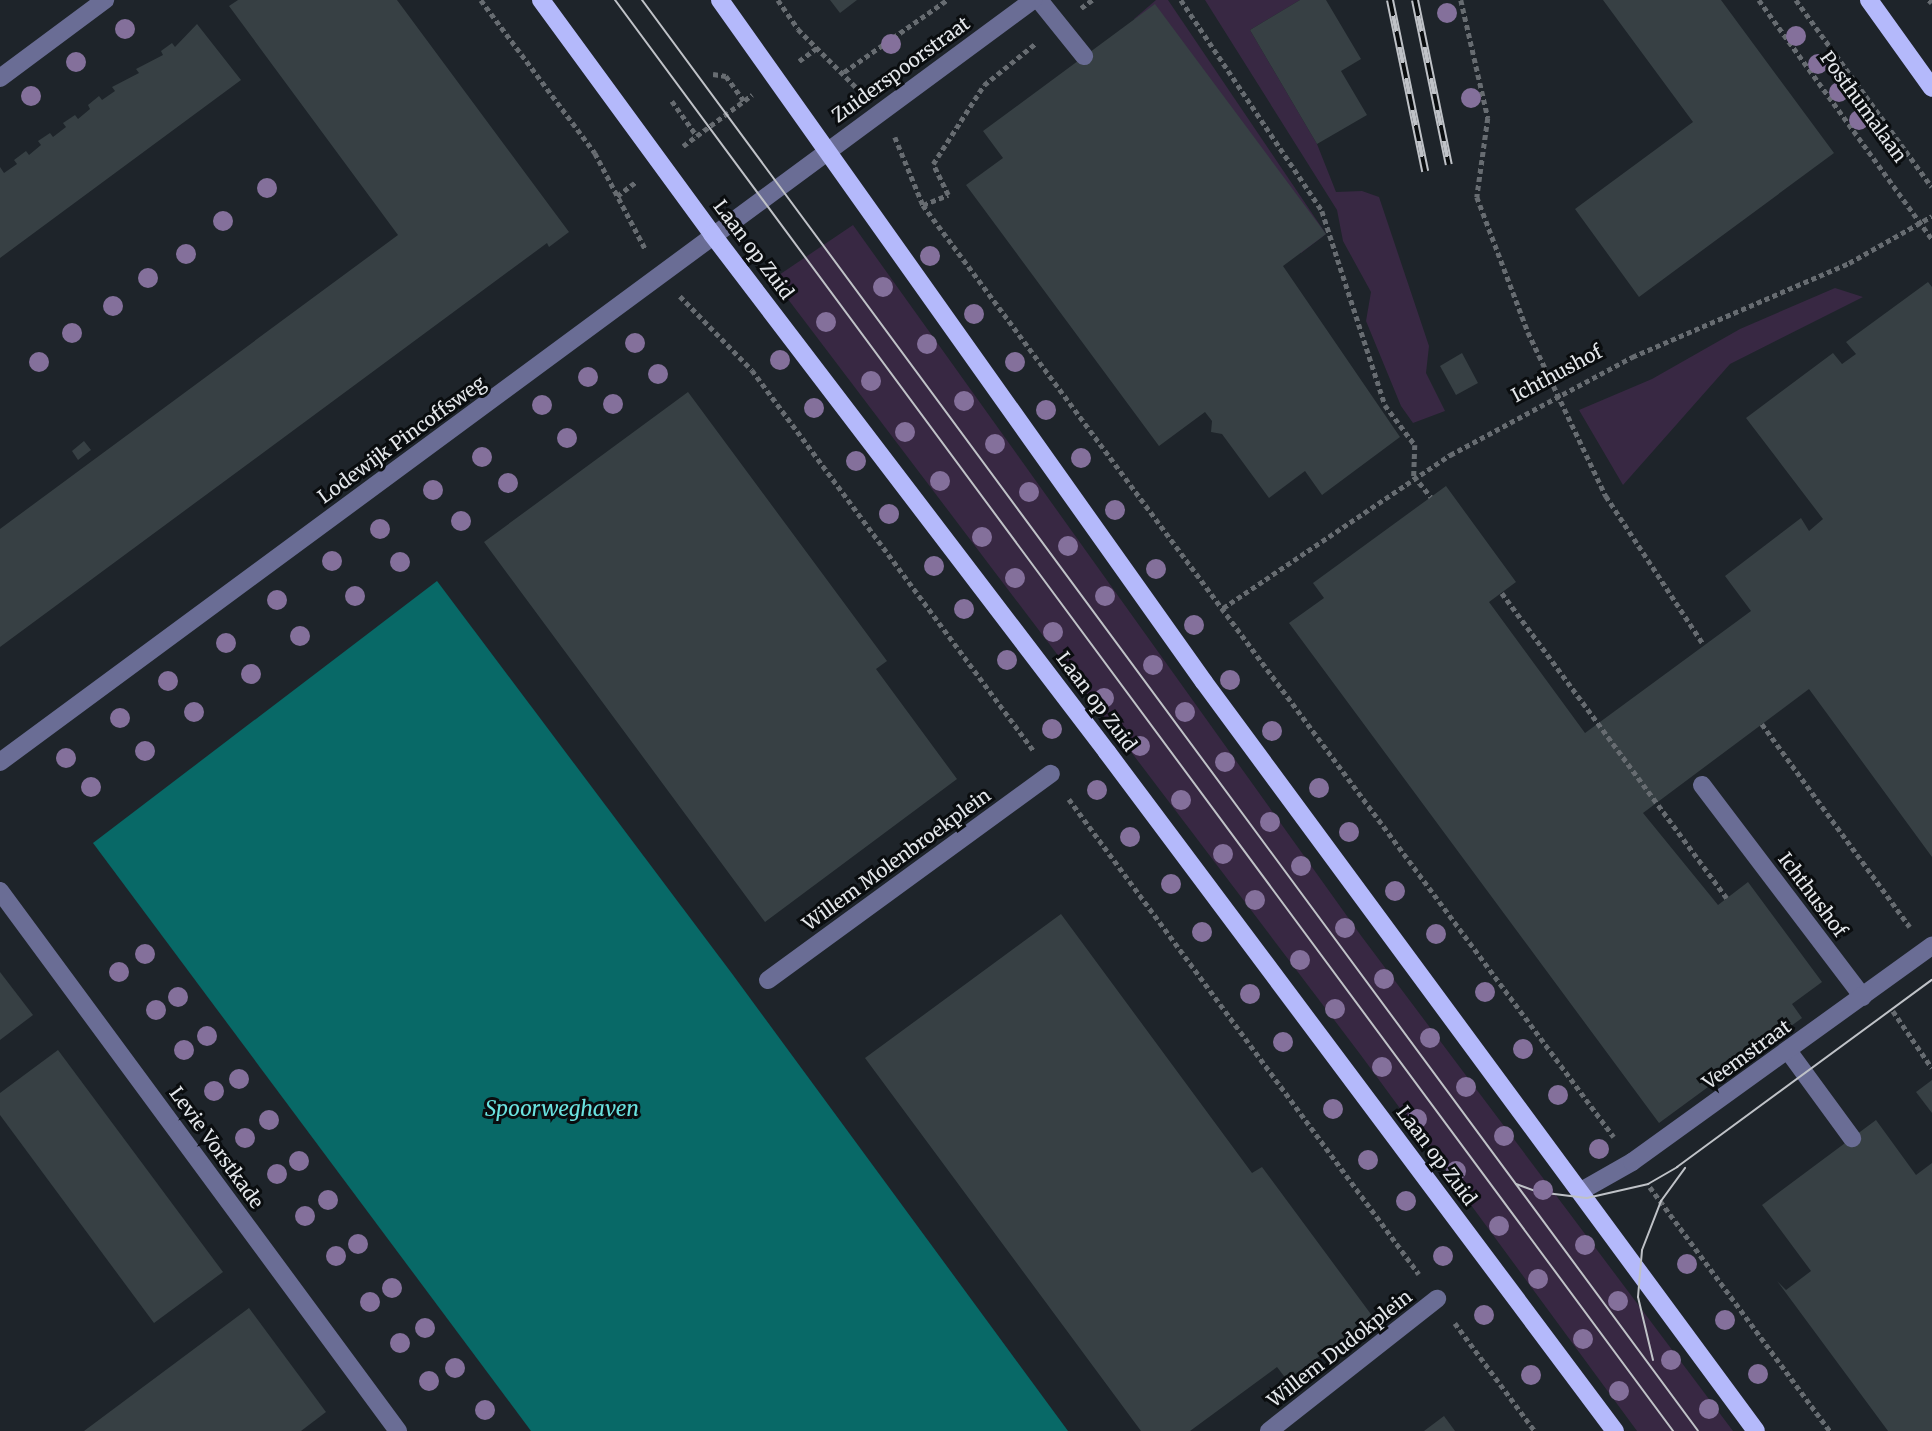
<!DOCTYPE html>
<style>
body{margin:0}
#map{position:relative;width:1932px;height:1431px;overflow:hidden;background:#1e242a;font-family:Merriweather,serif}
div>[style]{position:absolute}
[style*='--x']{left:calc(var(--x)*1px);top:calc(var(--y)*1px);width:calc(var(--w)*1px);rotate:calc(var(--a)*1deg)}
.green>*{inset:0;background:#382843}
.water>*{inset:0;background:#086967}
.building>*{inset:0;background:#374044}
.path>*{height:4.5px;margin-top:-2.25px;transform-origin:0;background:repeating-linear-gradient(90deg,#676c71 0 5px,transparent 0 8.5px)}
.minor>*{height:18px;margin:-9px;padding:0 9px;transform-origin:9px;border-radius:9px;background:#6a6d95}
.major>*{height:18px;margin:-9px;padding:0 9px;transform-origin:9px;border-radius:9px;background:#b4b9fb}
.tram>*{height:2px;margin:-1px;padding:0 1px;transform-origin:1px;border-radius:1px;background:#bfc2c7}
.rail>*{height:8px;margin-top:-4px;transform-origin:0;background:repeating-linear-gradient(90deg,#0a0d0f 0 16px,#bfc2c7 0 32px);box-sizing:border-box;border-block:2px solid #bfc2c7}
.trees>*{width:20px;height:20px;margin:-10px;border-radius:50%;background:#84709b}
span{translate:-50% -50%;white-space:nowrap;text-align:center;line-height:1.15;-webkit-text-stroke:6px #0a0d0f;paint-order:stroke}
.street-label{font-size:19px;color:#e4e7eb}
.water-label{font-size:21px;color:#6ae3e0;font-style:italic}
</style>
<div id="map">
<div class="green">
<div style="clip-path:polygon(1156px 0,1168px 0,1326px 234px,1301px 253px,1134px 19px)"></div>
<div style="clip-path:polygon(1205px 0,1300px 0,1250px 30px,1317px 144px,1336px 192px,1362px 191px,1379px 197px,1429px 346px,1426px 373px,1445px 411px,1413px 423px,1401px 406px,1366px 321px,1371px 292px,1343px 241px,1337px 210px)"></div>
<div style="clip-path:polygon(853px 225px,1362px 937px,1733px 1431px,1637px 1431px,1360px 1054px,775px 282px,776px 277px)"></div>
<div style="clip-path:polygon(1835px 288px,1863px 297px,1730px 364px,1623px 485px,1579px 410px,1652px 379px,1740px 329px)"></div>
</div>
<div class="water">
<div style="clip-path:polygon(437px 581px,733px 975px,1068px 1431px,531px 1431px,93px 843px)"></div>
</div>
<div class="building">
<div style="clip-path:polygon(238px 0,397px 0,569px 232px,549px 247px,547px 243px,0 647px,0 529px,398px 235px,229px 6px)"></div>
<div style="clip-path:polygon(830px 0,857px 0,840px 13px)"></div>
<div style="clip-path:polygon(1300px 0,1326px 0,1361px 59px,1341px 71px,1367px 115px,1317px 144px,1250px 30px)"></div>
<div style="clip-path:polygon(1603px 0,1721px 0,1834px 153px,1639px 297px,1575px 209px,1693px 122px)"></div>
<div style="clip-path:polygon(1155px 4px,1326px 234px,1283px 266px,1400px 437px,1322px 495px,1305px 471px,1269px 498px,1222px 434px,1211px 432px,1212px 421px,1205px 412px,1159px 446px,966px 185px,1003px 158px,983px 131px)"></div>
<div style="clip-path:polygon(197px 24px,241px 80px,0 258px,0 167px,4px 173px,17px 164px,14px 160px,26px 151px,29px 155px,41px 145px,38px 141px,50px 133px,53px 137px,66px 127px,63px 123px,75px 115px,78px 119px,90px 109px,88px 105px,99px 96px,102px 100px,115px 91px,112px 87px,139px 73px,136px 69px,163px 55px,161px 51px,172px 43px,175px 47px)"></div>
<div style="clip-path:polygon(1928px 282px,1932px 287px,1932px 857px,1809px 689px,1643px 813px,1718px 905px,1748px 882px,1822px 982px,1792px 1004px,1802px 1018px,1659px 1123px,1289px 623px,1324px 598px,1313px 583px,1446px 486px,1516px 582px,1489px 602px,1585px 733px,1751px 611px,1725px 576px,1801px 518px,1809px 531px,1823px 519px,1746px 418px,1833px 353px,1842px 364px,1856px 354px,1846px 342px)"></div>
<div style="clip-path:polygon(1462px 353px,1478px 383px,1456px 395px,1440px 366px)"></div>
<div style="clip-path:polygon(688px 392px,887px 661px,876px 669px,957px 779px,765px 922px,484px 542px)"></div>
<div style="clip-path:polygon(84px 441px,91px 450px,78px 460px,72px 451px)"></div>
<div style="clip-path:polygon(1061px 914px,1252px 1173px,1262px 1167px,1373px 1317px,1287px 1380px,1277px 1367px,1190px 1431px,1141px 1431px,865px 1058px)"></div>
<div style="clip-path:polygon(0 972px,33px 1015px,0 1040px)"></div>
<div style="clip-path:polygon(58px 1050px,223px 1272px,154px 1323px,0 1115px,0 1093px)"></div>
<div style="clip-path:polygon(1932px 1080px,1932px 1113px,1916px 1092px)"></div>
<div style="clip-path:polygon(1876px 1120px,1916px 1175px,1932px 1163px,1932px 1431px,1888px 1431px,1777px 1281px,1786px 1290px,1811px 1271px,1762px 1205px)"></div>
<div style="clip-path:polygon(249px 1308px,326px 1412px,301px 1431px,84px 1431px)"></div>
<div style="clip-path:polygon(1444px 1416px,1455px 1431px,1424px 1431px)"></div>
</div>
<div class="path">
<div style="--x:481;--y:0;--w:191;--a:53.3"></div>
<div style="--x:595;--y:153;--w:110;--a:62.3"></div>
<div style="--x:778;--y:0;--w:35;--a:55"></div>
<div style="--x:798;--y:29;--w:88;--a:45"></div>
<div style="--x:1181;--y:0;--w:254;--a:56.2"></div>
<div style="--x:1322;--y:211;--w:204;--a:72"></div>
<div style="--x:1385;--y:405;--w:50;--a:53.1"></div>
<div style="--x:1415;--y:445;--w:31;--a:92"></div>
<div style="--x:1414;--y:476;--w:27;--a:51"></div>
<div style="--x:1461;--y:0;--w:121;--a:77.1"></div>
<div style="--x:1488;--y:118;--w:80;--a:97.9"></div>
<div style="--x:1477;--y:197;--w:144;--a:69.3"></div>
<div style="--x:1528;--y:332;--w:182;--a:64.6"></div>
<div style="--x:1606;--y:496;--w:178;--a:56.7"></div>
<div style="--x:1759;--y:0;--w:295;--a:54.1"></div>
<div style="--x:1796;--y:0;--w:231;--a:54"></div>
<div style="--x:1929;--y:0;--w:4;--a:45"></div>
<div style="--x:1081;--y:8;--w:14;--a:-36"></div>
<div style="--x:799;--y:61;--w:24;--a:-36"></div>
<div style="--x:844;--y:72;--w:126;--a:-35"></div>
<div style="--x:713;--y:74;--w:13;--a:9"></div>
<div style="--x:726;--y:76;--w:31;--a:54"></div>
<div style="--x:672;--y:101;--w:43;--a:54.5"></div>
<div style="--x:895;--y:137;--w:74;--a:67.6"></div>
<div style="--x:923;--y:205;--w:1160;--a:53.45"></div>
<div style="--x:683;--y:146;--w:86;--a:-36.5"></div>
<div style="--x:617;--y:196;--w:25;--a:-37"></div>
<div style="--x:923;--y:205;--w:27;--a:-22"></div>
<div style="--x:948;--y:195;--w:34;--a:-116"></div>
<div style="--x:933;--y:164;--w:94;--a:-57.2"></div>
<div style="--x:984;--y:85;--w:67;--a:-38.9"></div>
<div style="--x:680;--y:296;--w:103;--a:45.8"></div>
<div style="--x:752;--y:370;--w:473;--a:53.5"></div>
<div style="--x:1502;--y:593;--w:379;--a:53.6"></div>
<div style="--x:1223;--y:608;--w:274;--a:-34"></div>
<div style="--x:1450;--y:455;--w:207;--a:-28.3"></div>
<div style="--x:1632;--y:357;--w:236;--a:-23.4"></div>
<div style="--x:1849;--y:263;--w:95;--a:-29.5"></div>
<div style="--x:1762;--y:724;--w:251;--a:53.9"></div>
<div style="--x:1069;--y:799;--w:590;--a:53.62"></div>
<div style="--x:1893;--y:1011;--w:69;--a:55.6"></div>
<div style="--x:1650;--y:1187;--w:303;--a:53.6"></div>
<div style="--x:1455;--y:1323;--w:134;--a:53.5"></div>
</div>
<div class="minor">
<div style="--x:1039;--y:0;--w:72;--a:51.2"></div>
<div style="--x:0;--y:78;--w:131;--a:-36.6"></div>
<div style="--x:0;--y:762;--w:1284;--a:-36.41"></div>
<div style="--x:1702;--y:785;--w:266;--a:52.8"></div>
<div style="--x:0;--y:891;--w:671;--a:53.61"></div>
<div style="--x:768;--y:980;--w:350;--a:-36.1"></div>
<div style="--x:1789;--y:1052;--w:107;--a:53.8"></div>
<div style="--x:1581;--y:1191;--w:59;--a:-29.6"></div>
<div style="--x:1632;--y:1162;--w:370;--a:-35.8"></div>
<div style="--x:1269;--y:1431;--w:214;--a:-38.2"></div>
</div>
<div class="major">
<div style="--x:541;--y:0;--w:290;--a:53.8"></div>
<div style="--x:712;--y:234;--w:651;--a:52.67"></div>
<div style="--x:1107;--y:752;--w:848;--a:53.2"></div>
<div style="--x:720;--y:0;--w:836;--a:54.64"></div>
<div style="--x:1204;--y:682;--w:930;--a:53.61"></div>
<div style="--x:1869;--y:0;--w:108;--a:54.4"></div>
</div>
<div class="tram">
<div style="--x:615;--y:0;--w:1780;--a:53.52"></div>
<div style="--x:642;--y:0;--w:1778;--a:53.57"></div>
<div style="--x:1516;--y:1184;--w:23;--a:20"></div>
<div style="--x:1538;--y:1192;--w:49;--a:7"></div>
<div style="--x:1587;--y:1198;--w:63;--a:-12.9"></div>
<div style="--x:1648;--y:1184;--w:34;--a:-30"></div>
<div style="--x:1677;--y:1167;--w:316;--a:-36.3"></div>
<div style="--x:1653;--y:1360;--w:65;--a:-103.4"></div>
<div style="--x:1638;--y:1297;--w:47;--a:-85.1"></div>
<div style="--x:1642;--y:1250;--w:53;--a:-68.8"></div>
<div style="--x:1661;--y:1201;--w:41;--a:-54"></div>
</div>
<div class="rail">
<div style="--x:1390;--y:0;--w:175;--a:78.4"></div>
<div style="--x:1415;--y:0;--w:168;--a:78.4"></div>
</div>
<div class="trees">
<div style="left:1447px;top:13px"></div>
<div style="left:125px;top:29px"></div>
<div style="left:1796px;top:36px"></div>
<div style="left:891px;top:44px"></div>
<div style="left:76px;top:62px"></div>
<div style="left:1818px;top:64px"></div>
<div style="left:1839px;top:92px"></div>
<div style="left:31px;top:96px"></div>
<div style="left:1471px;top:98px"></div>
<div style="left:1859px;top:120px"></div>
<div style="left:267px;top:188px"></div>
<div style="left:223px;top:221px"></div>
<div style="left:186px;top:254px"></div>
<div style="left:930px;top:256px"></div>
<div style="left:148px;top:278px"></div>
<div style="left:883px;top:287px"></div>
<div style="left:113px;top:306px"></div>
<div style="left:974px;top:314px"></div>
<div style="left:826px;top:322px"></div>
<div style="left:72px;top:333px"></div>
<div style="left:635px;top:343px"></div>
<div style="left:927px;top:344px"></div>
<div style="left:780px;top:360px"></div>
<div style="left:39px;top:362px"></div>
<div style="left:1015px;top:362px"></div>
<div style="left:658px;top:374px"></div>
<div style="left:588px;top:377px"></div>
<div style="left:871px;top:381px"></div>
<div style="left:964px;top:401px"></div>
<div style="left:613px;top:404px"></div>
<div style="left:542px;top:405px"></div>
<div style="left:814px;top:408px"></div>
<div style="left:1046px;top:410px"></div>
<div style="left:905px;top:432px"></div>
<div style="left:567px;top:438px"></div>
<div style="left:995px;top:444px"></div>
<div style="left:482px;top:457px"></div>
<div style="left:1081px;top:458px"></div>
<div style="left:856px;top:461px"></div>
<div style="left:940px;top:481px"></div>
<div style="left:508px;top:483px"></div>
<div style="left:433px;top:490px"></div>
<div style="left:1029px;top:492px"></div>
<div style="left:1115px;top:510px"></div>
<div style="left:889px;top:514px"></div>
<div style="left:461px;top:521px"></div>
<div style="left:380px;top:529px"></div>
<div style="left:982px;top:537px"></div>
<div style="left:1068px;top:546px"></div>
<div style="left:332px;top:561px"></div>
<div style="left:400px;top:562px"></div>
<div style="left:934px;top:566px"></div>
<div style="left:1156px;top:569px"></div>
<div style="left:1015px;top:578px"></div>
<div style="left:355px;top:596px"></div>
<div style="left:1105px;top:596px"></div>
<div style="left:277px;top:600px"></div>
<div style="left:964px;top:609px"></div>
<div style="left:1194px;top:625px"></div>
<div style="left:1053px;top:632px"></div>
<div style="left:300px;top:636px"></div>
<div style="left:226px;top:643px"></div>
<div style="left:1007px;top:660px"></div>
<div style="left:1153px;top:665px"></div>
<div style="left:251px;top:674px"></div>
<div style="left:1230px;top:680px"></div>
<div style="left:168px;top:681px"></div>
<div style="left:1104px;top:698px"></div>
<div style="left:194px;top:712px"></div>
<div style="left:1185px;top:712px"></div>
<div style="left:120px;top:718px"></div>
<div style="left:1052px;top:729px"></div>
<div style="left:1272px;top:731px"></div>
<div style="left:1140px;top:746px"></div>
<div style="left:145px;top:751px"></div>
<div style="left:66px;top:758px"></div>
<div style="left:1225px;top:762px"></div>
<div style="left:91px;top:787px"></div>
<div style="left:1319px;top:788px"></div>
<div style="left:1097px;top:790px"></div>
<div style="left:1181px;top:800px"></div>
<div style="left:1270px;top:822px"></div>
<div style="left:1349px;top:832px"></div>
<div style="left:1130px;top:837px"></div>
<div style="left:1223px;top:854px"></div>
<div style="left:1301px;top:866px"></div>
<div style="left:1171px;top:884px"></div>
<div style="left:1395px;top:891px"></div>
<div style="left:1255px;top:900px"></div>
<div style="left:1345px;top:928px"></div>
<div style="left:1202px;top:932px"></div>
<div style="left:1436px;top:934px"></div>
<div style="left:145px;top:954px"></div>
<div style="left:1300px;top:960px"></div>
<div style="left:119px;top:972px"></div>
<div style="left:1384px;top:979px"></div>
<div style="left:1485px;top:992px"></div>
<div style="left:1250px;top:994px"></div>
<div style="left:178px;top:997px"></div>
<div style="left:1335px;top:1009px"></div>
<div style="left:156px;top:1010px"></div>
<div style="left:207px;top:1036px"></div>
<div style="left:1430px;top:1038px"></div>
<div style="left:1283px;top:1042px"></div>
<div style="left:1523px;top:1049px"></div>
<div style="left:184px;top:1050px"></div>
<div style="left:1382px;top:1067px"></div>
<div style="left:239px;top:1079px"></div>
<div style="left:1466px;top:1087px"></div>
<div style="left:214px;top:1091px"></div>
<div style="left:1558px;top:1095px"></div>
<div style="left:1333px;top:1109px"></div>
<div style="left:1417px;top:1119px"></div>
<div style="left:269px;top:1120px"></div>
<div style="left:1504px;top:1136px"></div>
<div style="left:245px;top:1138px"></div>
<div style="left:1599px;top:1149px"></div>
<div style="left:1368px;top:1160px"></div>
<div style="left:299px;top:1161px"></div>
<div style="left:1456px;top:1171px"></div>
<div style="left:277px;top:1174px"></div>
<div style="left:1543px;top:1190px"></div>
<div style="left:328px;top:1200px"></div>
<div style="left:1406px;top:1201px"></div>
<div style="left:305px;top:1216px"></div>
<div style="left:1499px;top:1226px"></div>
<div style="left:358px;top:1244px"></div>
<div style="left:1585px;top:1245px"></div>
<div style="left:336px;top:1256px"></div>
<div style="left:1443px;top:1256px"></div>
<div style="left:1687px;top:1264px"></div>
<div style="left:1538px;top:1279px"></div>
<div style="left:392px;top:1288px"></div>
<div style="left:1618px;top:1301px"></div>
<div style="left:370px;top:1302px"></div>
<div style="left:1484px;top:1315px"></div>
<div style="left:1725px;top:1320px"></div>
<div style="left:425px;top:1328px"></div>
<div style="left:1583px;top:1339px"></div>
<div style="left:400px;top:1343px"></div>
<div style="left:1671px;top:1360px"></div>
<div style="left:455px;top:1368px"></div>
<div style="left:1758px;top:1374px"></div>
<div style="left:1531px;top:1375px"></div>
<div style="left:429px;top:1381px"></div>
<div style="left:1619px;top:1391px"></div>
<div style="left:1709px;top:1409px"></div>
<div style="left:485px;top:1410px"></div>
</div>
<div class="street-label">
<span style="left:901px;top:70px;rotate:-36deg">Zuiderspoorstraat</span>
<span style="left:1863px;top:107px;rotate:54deg">Posthumalaan</span>
<span style="left:753px;top:250px;rotate:53deg">Laan op Zuid</span>
<span style="left:1557px;top:374px;rotate:-28deg">Ichthushof</span>
<span style="left:402px;top:440px;rotate:-36deg">Lodewijk Pincoffsweg</span>
<span style="left:1096px;top:702px;rotate:53deg">Laan op Zuid</span>
<span style="left:897px;top:860px;rotate:-36deg">Willem Molenbroekplein</span>
<span style="left:1812px;top:895px;rotate:53deg">Ichthushof</span>
<span style="left:1747px;top:1055px;rotate:-36deg">Veemstraat</span>
<span style="left:216px;top:1148px;rotate:54deg">Levie Vorstkade</span>
<span style="left:1436px;top:1156px;rotate:53deg">Laan op Zuid</span>
<span style="left:1340px;top:1349px;rotate:-38deg">Willem Dudokplein</span>
</div>
<div class="water-label">
<span style="left:562px;top:1109px">Spoorweghaven</span>
</div>
</div>
